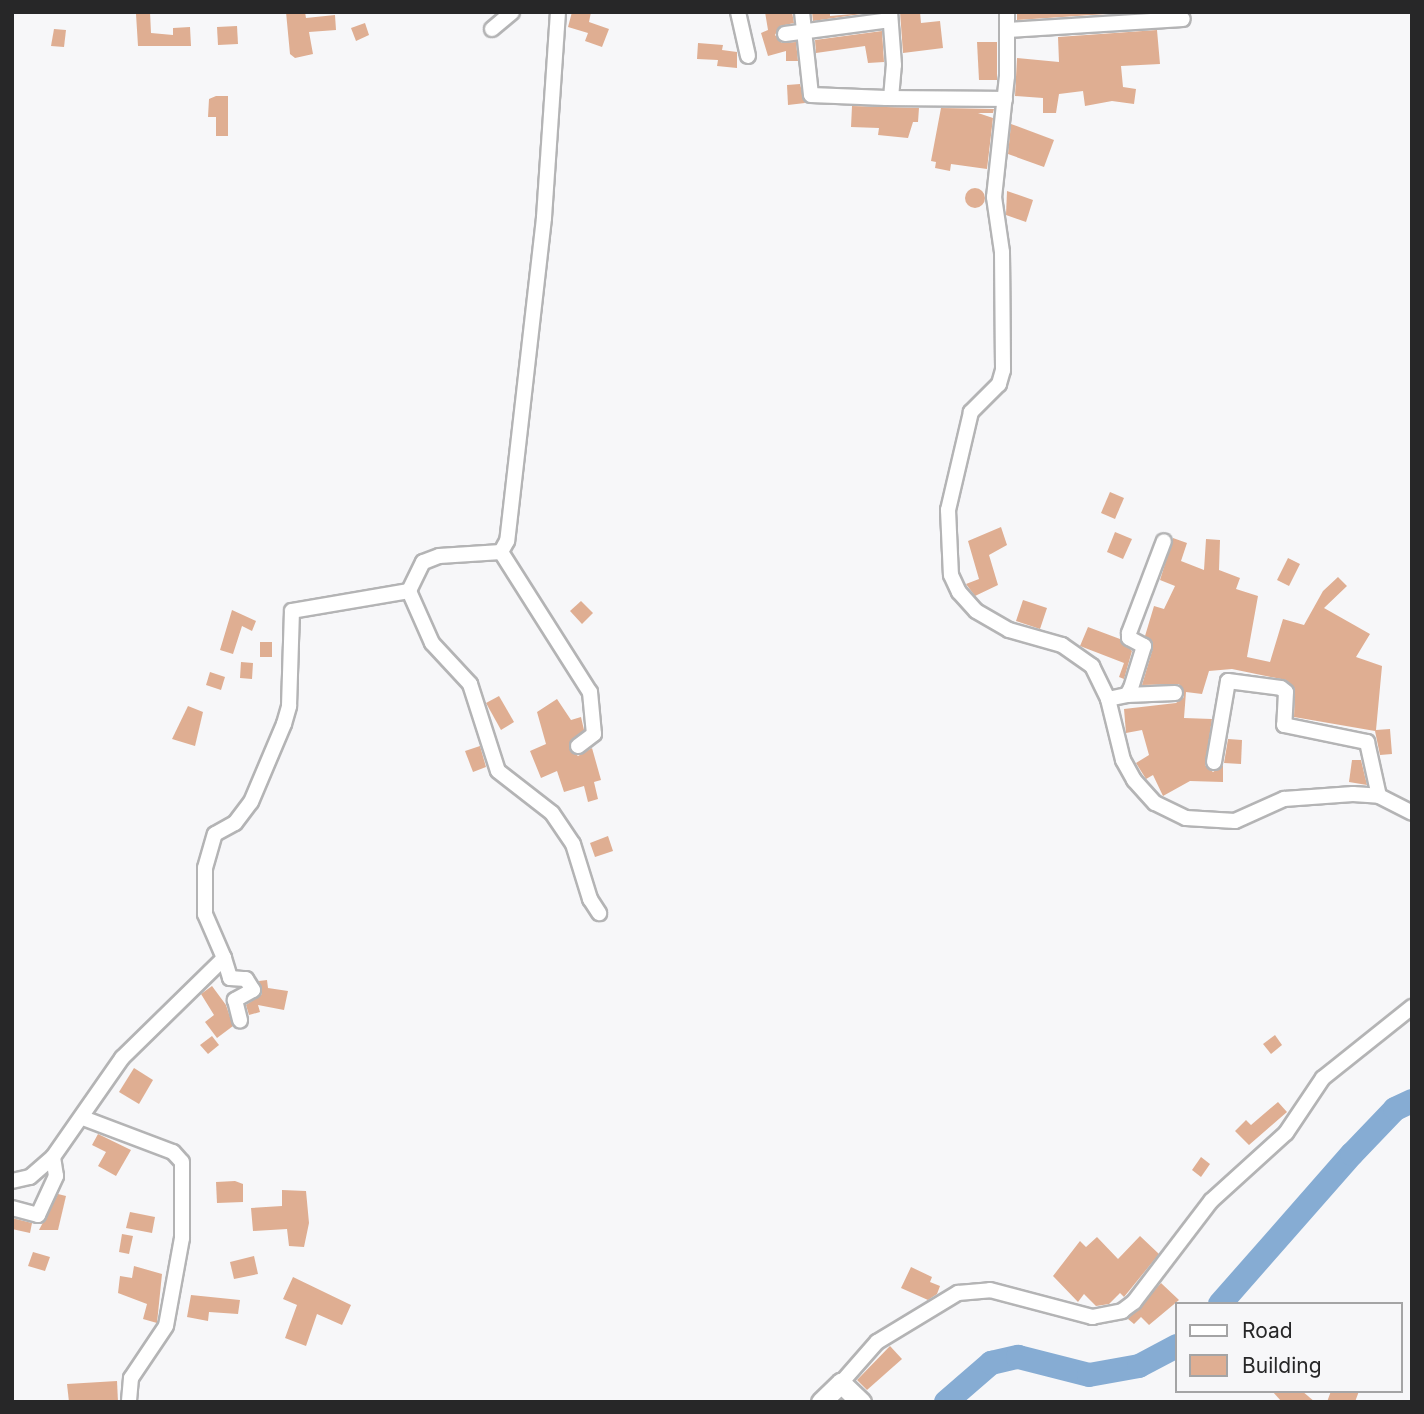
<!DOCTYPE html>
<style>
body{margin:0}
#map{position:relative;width:1424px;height:1414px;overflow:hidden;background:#f7f7f9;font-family:Inter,sans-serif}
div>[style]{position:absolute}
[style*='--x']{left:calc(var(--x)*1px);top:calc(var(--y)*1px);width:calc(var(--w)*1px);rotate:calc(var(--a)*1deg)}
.river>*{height:24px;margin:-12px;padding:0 12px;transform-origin:12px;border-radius:12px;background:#86acd3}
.building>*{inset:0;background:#dfae92}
.round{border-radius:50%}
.roads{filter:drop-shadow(2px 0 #b4b4b5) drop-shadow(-2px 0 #b4b4b5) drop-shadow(0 2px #b4b4b5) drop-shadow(0 -2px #b4b4b5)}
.street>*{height:14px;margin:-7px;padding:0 7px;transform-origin:7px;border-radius:7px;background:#fff}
.secondary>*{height:19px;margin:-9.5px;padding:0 9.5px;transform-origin:9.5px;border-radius:9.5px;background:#fff}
span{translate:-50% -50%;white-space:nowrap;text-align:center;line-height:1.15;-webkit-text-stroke:5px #f7f7f9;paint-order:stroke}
.frame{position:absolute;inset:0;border:14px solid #272728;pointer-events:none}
.legend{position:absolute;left:1175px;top:1302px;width:228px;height:91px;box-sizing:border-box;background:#f7f7f9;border:2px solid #a4a4a5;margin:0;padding:9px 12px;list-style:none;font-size:21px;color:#272728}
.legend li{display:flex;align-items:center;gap:14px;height:35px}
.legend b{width:35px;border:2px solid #a4a4a5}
</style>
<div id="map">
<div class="river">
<div style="--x:1220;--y:1304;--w:200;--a:-48.7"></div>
<div style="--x:1352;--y:1154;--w:62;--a:-46.3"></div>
<div style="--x:1395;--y:1109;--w:19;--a:-25"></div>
<div style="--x:946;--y:1402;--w:60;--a:-40.9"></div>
<div style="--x:991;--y:1363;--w:28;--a:-13"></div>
<div style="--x:1018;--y:1357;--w:73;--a:14.2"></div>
<div style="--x:1089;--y:1375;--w:51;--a:-10.2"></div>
<div style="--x:1139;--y:1366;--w:43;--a:-27.8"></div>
</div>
<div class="building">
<div style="clip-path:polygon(150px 12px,151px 33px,173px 35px,173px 28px,190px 27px,191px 46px,138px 46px,136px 14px)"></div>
<div style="clip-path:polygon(286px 12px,305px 12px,306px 18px,335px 15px,336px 30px,309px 32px,313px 54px,295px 58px,290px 54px)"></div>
<div style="clip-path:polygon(572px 12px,591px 12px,589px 22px,609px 29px,602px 47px,585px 41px,588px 33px,568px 27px)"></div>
<div style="clip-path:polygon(765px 12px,792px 12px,794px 23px,780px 26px,775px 35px,782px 43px,796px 42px,798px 61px,786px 61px,786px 51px,768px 56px,761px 33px,768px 30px)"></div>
<div style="clip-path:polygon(812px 12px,830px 12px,830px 16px,875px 12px,813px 21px)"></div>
<div style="clip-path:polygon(900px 12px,920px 12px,921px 23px,940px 21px,943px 48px,903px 53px)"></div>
<div style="clip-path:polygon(1017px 12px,1137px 12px,1017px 20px)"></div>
<div style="clip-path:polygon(365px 23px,369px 35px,356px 41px,351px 28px)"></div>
<div style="clip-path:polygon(237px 26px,238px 44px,218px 45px,217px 27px)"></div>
<div style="clip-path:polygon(54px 29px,66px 30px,64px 47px,51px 46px)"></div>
<div style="clip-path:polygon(1157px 30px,1160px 64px,1121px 66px,1123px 87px,1136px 89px,1134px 104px,1112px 101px,1085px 106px,1083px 91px,1059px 94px,1056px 113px,1043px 113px,1043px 98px,1015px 96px,1017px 58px,1059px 62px,1058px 37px)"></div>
<div style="clip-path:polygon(882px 31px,884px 62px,868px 63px,865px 46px,816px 53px,815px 40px)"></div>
<div style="clip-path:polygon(977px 42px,997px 42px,997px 80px,979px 80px)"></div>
<div style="clip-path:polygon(698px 43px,723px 45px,722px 50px,737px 52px,737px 68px,717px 66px,718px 60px,697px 59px)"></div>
<div style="clip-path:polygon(800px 84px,805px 103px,788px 105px,787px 85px)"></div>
<div style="clip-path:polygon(216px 96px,228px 96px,228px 136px,216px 136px,216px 117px,208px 117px,209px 99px)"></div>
<div style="clip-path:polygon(852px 106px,919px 108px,918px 122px,913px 122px,908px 138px,878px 135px,879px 128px,851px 127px)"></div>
<div style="clip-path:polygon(941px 108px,994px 109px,993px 113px,978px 113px,993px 118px,987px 169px,951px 164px,950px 171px,935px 168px,936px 162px,931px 161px)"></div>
<div style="clip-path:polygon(1011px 124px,1054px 140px,1044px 167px,1008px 154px)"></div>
<div class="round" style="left:965px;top:188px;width:20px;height:20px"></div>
<div style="clip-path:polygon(1007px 191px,1033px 200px,1026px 222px,1006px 215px)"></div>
<div style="clip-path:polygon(1110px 492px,1124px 498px,1115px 519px,1101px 513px)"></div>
<div style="clip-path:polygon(1001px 527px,1007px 545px,989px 555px,998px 585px,975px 596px,966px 584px,979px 579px,968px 541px)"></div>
<div style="clip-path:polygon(1115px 532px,1132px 539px,1123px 559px,1107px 552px)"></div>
<div style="clip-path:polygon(1173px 538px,1187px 543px,1181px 561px,1204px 570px,1206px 539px,1220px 540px,1219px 570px,1240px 578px,1236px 589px,1258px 596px,1247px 657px,1270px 662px,1283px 619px,1304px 625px,1323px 591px,1338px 577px,1347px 586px,1324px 608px,1370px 634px,1356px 657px,1382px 666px,1376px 730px,1390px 729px,1392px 754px,1380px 755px,1375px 731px,1294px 717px,1295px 689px,1286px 680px,1232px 669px,1209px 671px,1202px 694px,1186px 692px,1184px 718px,1212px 719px,1205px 765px,1213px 772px,1223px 765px,1223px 782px,1190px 781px,1163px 796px,1153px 775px,1146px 779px,1136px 763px,1149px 755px,1142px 730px,1126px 733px,1124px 709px,1176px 703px,1184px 697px,1179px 684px,1142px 685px,1153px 648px,1145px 636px,1154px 606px,1164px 609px,1175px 586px,1160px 580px)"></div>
<div style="clip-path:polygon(1288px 558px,1300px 564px,1289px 586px,1277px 580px)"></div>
<div style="clip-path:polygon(1023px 600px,1047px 608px,1040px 629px,1016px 621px)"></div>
<div style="clip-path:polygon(581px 601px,593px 613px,582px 624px,570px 611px)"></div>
<div style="clip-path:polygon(232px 610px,256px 621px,252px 631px,242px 626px,233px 654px,220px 650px)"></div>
<div style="clip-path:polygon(1088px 627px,1120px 639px,1132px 651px,1124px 679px,1119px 677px,1124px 663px,1080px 646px)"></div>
<div style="clip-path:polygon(260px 642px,272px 642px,272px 657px,260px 657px)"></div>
<div style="clip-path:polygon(241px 662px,253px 663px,252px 679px,240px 678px)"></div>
<div style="clip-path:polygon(210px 672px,225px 677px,221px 690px,206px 685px)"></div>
<div style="clip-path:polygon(499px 696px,514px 722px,501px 730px,486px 703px)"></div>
<div style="clip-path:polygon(557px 699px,571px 720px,581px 717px,584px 730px,569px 748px,578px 756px,592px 748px,601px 780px,594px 782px,598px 799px,588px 802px,584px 786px,564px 792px,557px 771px,541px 778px,530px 751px,546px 744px,537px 712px)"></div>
<div style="clip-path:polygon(188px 706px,203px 712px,195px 746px,172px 739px)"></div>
<div style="clip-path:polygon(1228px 739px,1242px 740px,1241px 764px,1224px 763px)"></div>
<div style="clip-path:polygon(480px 746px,486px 767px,473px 772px,465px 751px)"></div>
<div style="clip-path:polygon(1352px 760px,1361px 760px,1367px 785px,1349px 782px)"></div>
<div style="clip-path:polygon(608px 836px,613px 851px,595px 857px,590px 843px)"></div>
<div style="clip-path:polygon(267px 980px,268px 988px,288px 991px,284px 1010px,258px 1005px,260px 1012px,249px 1015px,246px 1005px,262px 994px,259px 981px)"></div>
<div style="clip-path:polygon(212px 986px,226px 1005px,233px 1026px,217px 1038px,205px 1022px,214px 1015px,201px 994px)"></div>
<div style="clip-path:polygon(1275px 1035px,1282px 1045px,1271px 1054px,1263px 1044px)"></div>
<div style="clip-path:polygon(212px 1036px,219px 1045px,208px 1054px,200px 1045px)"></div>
<div style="clip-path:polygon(134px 1068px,153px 1080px,139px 1104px,119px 1092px)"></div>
<div style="clip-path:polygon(1278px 1102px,1287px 1112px,1249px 1145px,1235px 1131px,1246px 1120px,1251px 1125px)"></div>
<div style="clip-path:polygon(98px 1134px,131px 1150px,116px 1176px,98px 1166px,106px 1152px,92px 1145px)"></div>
<div style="clip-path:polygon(1201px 1157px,1210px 1164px,1201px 1177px,1192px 1170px)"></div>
<div style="clip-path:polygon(235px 1181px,243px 1184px,243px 1202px,217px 1203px,216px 1182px)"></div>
<div style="clip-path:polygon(282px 1190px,306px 1191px,309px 1223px,304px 1247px,289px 1246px,287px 1229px,253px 1231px,251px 1208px,282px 1206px)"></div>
<div style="clip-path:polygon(58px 1194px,66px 1196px,58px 1230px,39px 1230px)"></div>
<div style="clip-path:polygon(130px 1212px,155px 1217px,152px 1233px,126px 1228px)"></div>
<div style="clip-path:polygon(12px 1218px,32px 1223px,30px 1233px,12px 1229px)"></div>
<div style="clip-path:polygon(122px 1234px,133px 1236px,129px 1254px,119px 1252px)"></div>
<div style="clip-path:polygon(1140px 1236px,1159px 1254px,1124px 1297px,1120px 1293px,1109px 1304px,1096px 1306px,1084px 1294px,1078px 1302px,1053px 1276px,1080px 1241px,1086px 1247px,1097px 1237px,1118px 1259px)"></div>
<div style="clip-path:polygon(33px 1252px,50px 1257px,45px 1271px,28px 1266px)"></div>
<div style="clip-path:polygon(254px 1256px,258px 1274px,234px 1279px,230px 1262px)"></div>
<div style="clip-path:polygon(134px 1266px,162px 1274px,157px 1323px,143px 1319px,147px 1304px,118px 1293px,120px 1276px,132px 1278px)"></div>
<div style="clip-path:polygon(911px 1267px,932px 1277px,930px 1282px,940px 1286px,937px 1294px,928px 1300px,901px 1288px)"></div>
<div style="clip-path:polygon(293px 1277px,351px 1305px,342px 1325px,317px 1314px,306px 1346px,285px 1338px,297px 1305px,283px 1299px)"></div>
<div style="clip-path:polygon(1161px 1283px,1179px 1300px,1149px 1325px,1141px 1317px,1134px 1324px,1128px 1319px)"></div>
<div style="clip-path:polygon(191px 1295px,240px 1300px,238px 1314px,209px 1312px,208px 1321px,187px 1317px)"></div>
<div style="clip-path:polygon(890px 1346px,902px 1359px,867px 1390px,857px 1380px)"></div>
<div style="clip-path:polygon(117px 1381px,118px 1402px,69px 1402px,67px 1384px)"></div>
<div style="clip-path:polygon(1272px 1391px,1302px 1391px,1315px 1402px,1282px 1402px)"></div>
<div style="clip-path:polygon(1331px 1391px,1359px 1391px,1355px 1402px,1327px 1402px)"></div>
</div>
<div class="roads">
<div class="street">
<div style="--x:558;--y:12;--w:206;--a:93.9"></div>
<div style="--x:544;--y:218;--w:325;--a:96.5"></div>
<div style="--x:507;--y:541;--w:13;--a:119"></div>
<div style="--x:501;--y:552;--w:62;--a:176.3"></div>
<div style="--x:439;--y:556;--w:17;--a:159"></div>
<div style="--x:423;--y:562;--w:32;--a:116"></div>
<div style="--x:409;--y:591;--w:57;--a:66.1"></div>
<div style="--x:432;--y:643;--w:56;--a:47.2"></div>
<div style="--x:470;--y:684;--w:91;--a:72.2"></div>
<div style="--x:498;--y:771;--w:68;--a:37.9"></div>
<div style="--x:552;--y:813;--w:37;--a:56"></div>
<div style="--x:573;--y:844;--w:58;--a:72.8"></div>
<div style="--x:590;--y:899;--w:17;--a:57"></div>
<div style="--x:738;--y:12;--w:45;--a:77.2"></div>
<div style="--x:802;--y:12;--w:83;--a:83.8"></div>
<div style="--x:811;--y:95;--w:75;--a:2.3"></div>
<div style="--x:886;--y:98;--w:5;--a:0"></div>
<div style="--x:891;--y:98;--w:33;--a:-85"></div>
<div style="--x:894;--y:65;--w:53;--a:-94.3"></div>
<div style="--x:1007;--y:12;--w:64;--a:90"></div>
<div style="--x:1007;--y:76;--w:122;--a:96.1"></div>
<div style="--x:994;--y:197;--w:56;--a:81.7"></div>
<div style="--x:1002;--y:252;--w:118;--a:89.5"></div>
<div style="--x:1003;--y:370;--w:15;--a:106"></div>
<div style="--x:999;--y:384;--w:40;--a:135"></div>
<div style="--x:971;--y:412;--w:101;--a:103.2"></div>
<div style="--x:948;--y:510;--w:65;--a:87.4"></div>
<div style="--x:951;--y:575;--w:19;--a:65"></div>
<div style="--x:959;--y:592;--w:25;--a:48"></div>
<div style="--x:976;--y:611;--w:38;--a:30"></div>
<div style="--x:1009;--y:630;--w:55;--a:15.8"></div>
<div style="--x:1062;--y:645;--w:37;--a:35"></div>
<div style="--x:1092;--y:666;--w:37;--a:64"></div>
<div style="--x:1108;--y:699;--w:63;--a:76.2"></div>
<div style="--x:1123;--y:760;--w:23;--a:61"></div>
<div style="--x:1134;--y:780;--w:31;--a:48"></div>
<div style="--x:1155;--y:803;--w:34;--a:26"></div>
<div style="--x:1186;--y:818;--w:49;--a:3.5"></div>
<div style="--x:1235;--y:821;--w:54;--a:-24.2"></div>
<div style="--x:1284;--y:799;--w:69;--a:-4.1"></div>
<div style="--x:1353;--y:794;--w:26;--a:4"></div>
<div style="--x:1379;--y:796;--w:37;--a:27"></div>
<div style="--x:492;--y:29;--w:26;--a:-40"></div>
<div style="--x:1008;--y:30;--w:175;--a:-3.6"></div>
<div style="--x:785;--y:34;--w:106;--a:-7.6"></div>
<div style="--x:891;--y:98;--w:114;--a:0.5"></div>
<div style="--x:501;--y:552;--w:166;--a:57.6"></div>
<div style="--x:590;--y:692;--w:42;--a:84.6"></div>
<div style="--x:594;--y:734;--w:20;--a:143"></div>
<div style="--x:1127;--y:695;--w:48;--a:-2.4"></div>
<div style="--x:1108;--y:699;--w:19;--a:-12"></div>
<div style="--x:1127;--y:695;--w:8;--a:-60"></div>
<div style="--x:1131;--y:688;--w:44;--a:-72.8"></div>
<div style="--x:1144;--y:646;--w:17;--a:-152"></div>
<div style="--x:1129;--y:638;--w:5;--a:-90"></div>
<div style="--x:1129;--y:633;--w:98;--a:-69.2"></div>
<div style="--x:1214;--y:762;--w:82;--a:-80.2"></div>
<div style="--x:1228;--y:681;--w:53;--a:7.5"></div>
<div style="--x:1281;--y:688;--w:6;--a:39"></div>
<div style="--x:1286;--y:692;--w:33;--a:93"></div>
<div style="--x:1284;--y:725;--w:85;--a:11.6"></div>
<div style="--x:1367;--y:742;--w:55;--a:77.5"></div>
<div style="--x:224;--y:958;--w:21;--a:73"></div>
<div style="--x:230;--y:978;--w:16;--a:4"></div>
<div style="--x:246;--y:979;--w:13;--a:58"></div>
<div style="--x:253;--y:990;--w:21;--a:151"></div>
<div style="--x:235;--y:1000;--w:21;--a:76"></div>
<div style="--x:83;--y:1118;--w:96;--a:20.7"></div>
<div style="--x:173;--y:1152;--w:13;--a:48"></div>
<div style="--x:182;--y:1162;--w:76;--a:90"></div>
<div style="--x:182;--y:1238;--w:89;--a:100.3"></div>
<div style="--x:166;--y:1326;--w:63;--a:123.9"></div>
<div style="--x:131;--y:1378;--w:24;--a:95"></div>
<div style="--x:12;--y:1181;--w:18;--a:-13"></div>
<div style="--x:30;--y:1177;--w:30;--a:-41"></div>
<div style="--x:53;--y:1157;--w:121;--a:-55.1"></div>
<div style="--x:122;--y:1058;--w:143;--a:-44.4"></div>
<div style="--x:224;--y:958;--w:48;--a:-113.4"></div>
<div style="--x:205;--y:914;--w:46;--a:-90"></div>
<div style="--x:205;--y:868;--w:35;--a:-74"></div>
<div style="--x:215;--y:834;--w:23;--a:-29"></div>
<div style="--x:235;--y:823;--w:26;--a:-53"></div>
<div style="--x:251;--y:802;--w:85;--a:-67.1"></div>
<div style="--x:284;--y:724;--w:19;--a:-74"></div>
<div style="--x:289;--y:706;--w:95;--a:-88.2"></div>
<div style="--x:292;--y:611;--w:119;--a:-9.7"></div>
<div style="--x:12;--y:1208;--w:27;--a:15"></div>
<div style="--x:38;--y:1215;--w:43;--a:-65.2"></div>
<div style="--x:56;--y:1176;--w:19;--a:-99"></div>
<div style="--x:841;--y:1383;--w:55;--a:-48.7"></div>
<div style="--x:877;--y:1342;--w:95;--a:-31.2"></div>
<div style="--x:958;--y:1293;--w:32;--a:-5"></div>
<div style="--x:990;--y:1290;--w:106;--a:14.8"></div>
<div style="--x:1092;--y:1317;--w:31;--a:-11"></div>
<div style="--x:1122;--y:1311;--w:15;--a:-37"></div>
<div style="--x:1134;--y:1302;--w:127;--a:-52.7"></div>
<div style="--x:1211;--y:1201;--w:101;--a:-42.2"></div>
<div style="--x:1286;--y:1133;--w:66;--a:-56.1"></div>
<div style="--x:1323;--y:1078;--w:114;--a:-38.6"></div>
</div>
<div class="secondary">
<div style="--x:821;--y:1402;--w:28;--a:-44"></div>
<div style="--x:841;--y:1383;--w:28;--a:44"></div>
</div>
</div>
<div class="frame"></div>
<ul class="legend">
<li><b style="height:9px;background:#fff"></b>Road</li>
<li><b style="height:19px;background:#dfae92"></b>Building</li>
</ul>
</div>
